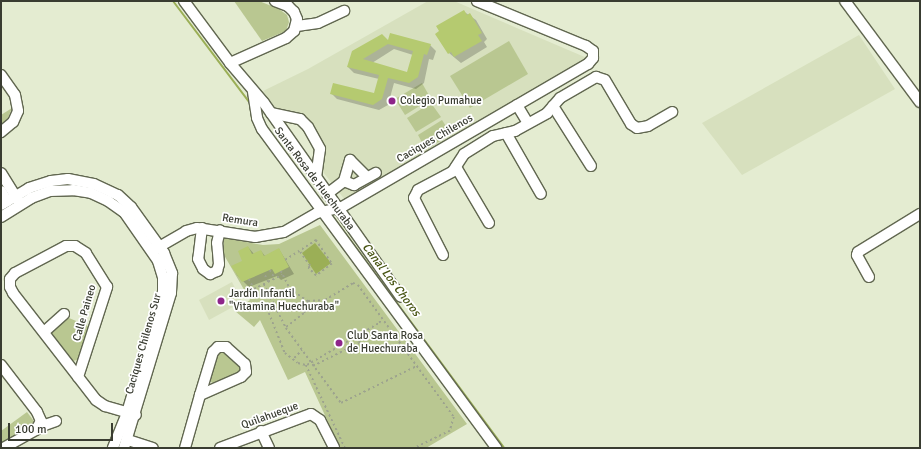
<!DOCTYPE html>
<meta charset="utf-8">
<style>
body{margin:0}
#map{position:relative;width:921px;height:449px;overflow:hidden;background:#e4ecd1;font-family:Signika,sans-serif}
div>[style]{position:absolute}
[style*='--x']{left:calc(var(--x)*1px);top:calc(var(--y)*1px);width:calc(var(--w)*1px);rotate:calc(var(--a)*1deg)}
.built>*{inset:0;background:#d7e0be}
.green>*{inset:0;background:#b9c791}
.water>*{inset:0;background:#9baf56}
.shadow>*{inset:0;background:#0003}
.stream>*{height:2px;margin:-1px;padding:0 1px;transform-origin:1px;border-radius:1px;background:#9baf56}
.building>*{inset:0;background:#b5ca70}
.path>*{height:1.5px;margin-top:-0.75px;transform-origin:0;background:repeating-linear-gradient(90deg,#9da38e 0 2px,transparent 0 5px)}
.roads{filter:drop-shadow(1px 0 #616750) drop-shadow(-1px 0 #616750) drop-shadow(0 1px #616750) drop-shadow(0 -1px #616750)}
.minor>*{height:10px;margin:-5px;padding:0 5px;transform-origin:5px;border-radius:5px;background:#fff}
.dots>*{width:11px;height:11px;translate:-50% -50%;box-sizing:border-box;border:2px solid #fff;border-radius:50%}
span{translate:-50% -50%;white-space:nowrap;text-align:center;line-height:1.15;-webkit-text-stroke:3.5px #fff;paint-order:stroke}
.poi-label{font-size:11px;color:#393c31}
.left{translate:0 -50%;text-align:left}
.street-label{font-size:11px;color:#393c31}
.water-label{font-size:12px;color:#485514;font-style:italic}
.frame{position:absolute;inset:0;border:2px solid #393c31;pointer-events:none}
.scale{position:absolute;left:8px;top:423px;width:105px;height:18px;box-sizing:border-box;border:2px solid #393c31;border-top:0;padding-left:5px;font-size:12px;line-height:14px;white-space:nowrap;color:#393c31;-webkit-text-stroke:3px #fff;paint-order:stroke}
</style>
<div id="map">
<div class="built">
<div style="clip-path:polygon(428px 1px,454px 1px,587px 58px,345px 200px,323px 172px,326px 147px,309px 119px,277px 110px,263px 91px,308px 69px)"></div>
<div style="clip-path:polygon(859px 35px,895px 89px,742px 175px,702px 123px)"></div>
<div style="clip-path:polygon(232px 282px,242px 302px,209px 320px,199px 300px)"></div>
</div>
<div class="green">
<div style="clip-path:polygon(234px 1px,259px 1px,279px 9px,287px 15px,289px 22px,286px 31px,262px 41px)"></div>
<div style="clip-path:polygon(509px 41px,528px 74px,470px 108px,450px 76px)"></div>
<div style="clip-path:polygon(422px 83px,431px 99px,405px 115px,395px 99px)"></div>
<div style="clip-path:polygon(431px 103px,441px 117px,416px 132px,407px 118px)"></div>
<div style="clip-path:polygon(12px 108px,8px 118px,1px 124px,1px 115px)"></div>
<div style="clip-path:polygon(442px 120px,451px 134px,426px 150px,418px 135px)"></div>
<div style="clip-path:polygon(320px 225px,467px 424px,426px 448px,340px 448px,305px 372px,288px 380px,260px 320px,254px 327px,235px 311px,250px 300px,224px 255px,224px 238px,263px 245px,279px 244px)"></div>
<div style="clip-path:polygon(69px 318px,88px 326px,78px 360px,72px 361px,50px 332px)"></div>
<div style="clip-path:polygon(223px 351px,242px 368px,241px 372px,212px 383px,210px 380px,219px 353px)"></div>
<div style="clip-path:polygon(27px 412px,36px 424px,1px 443px,1px 431px)"></div>
</div>
<div class="water">
<div style="clip-path:polygon(315px 243px,331px 263px,316px 274px,302px 253px)"></div>
</div>
<div class="shadow">
<div style="clip-path:polygon(463px 11px,476px 20px,487px 39px,484px 42px,487px 47px,461px 63px,449px 53px)"></div>
<div style="clip-path:polygon(evenodd,388px 41px,430px 45px,436px 51px,433px 60px,429px 59px,424px 83px,416px 89px,394px 83px,388px 105px,379px 110px,337px 99px,331px 93px,375px 94px,379px 79px,354px 73px,348px 67px,388px 41px,394px 49px,413px 55px,408px 73px,372px 63px,394px 49px)"></div>
<div style="clip-path:polygon(248px 247px,254px 254px,261px 251px,265px 256px,279px 249px,294px 274px,281px 280px,277px 276px,249px 287px,237px 275px,233px 266px,244px 261px)"></div>
</div>
<div class="stream">
<div style="--x:173;--y:1;--w:126;--a:53"></div>
<div style="--x:316;--y:195;--w:6;--a:51"></div>
<div style="--x:334;--y:218;--w:286;--a:53.5"></div>
</div>
<div class="building">
<div style="clip-path:polygon(464px 10px,467px 15px,470px 13px,482px 33px,478px 35px,482px 41px,454px 57px,451px 52px,448px 54px,435px 34px,439px 31px,436px 26px)"></div>
<div style="clip-path:polygon(evenodd,390px 33px,431px 44px,427px 55px,424px 54px,418px 77px,409px 83px,388px 78px,382px 99px,373px 105px,330px 94px,333px 83px,374px 93px,379px 75px,347px 67px,352px 51px,382px 34px,388px 40px,390px 33px,388px 44px,413px 51px,407px 72px,363px 59px,388px 44px)"></div>
<div style="clip-path:polygon(248px 246px,252px 254px,261px 250px,264px 256px,279px 248px,289px 267px,275px 274px,272px 269px,242px 282px,231px 266px,242px 261px,238px 251px)"></div>
</div>
<div class="path">
<div style="--x:285;--y:260;--w:37;--a:-33"></div>
<div style="--x:316;--y:240;--w:29;--a:56"></div>
<div style="--x:332;--y:264;--w:20;--a:143"></div>
<div style="--x:316;--y:276;--w:11;--a:-135"></div>
<div style="--x:308;--y:268;--w:3;--a:-45"></div>
<div style="--x:310;--y:266;--w:17;--a:-126"></div>
<div style="--x:270;--y:270;--w:10;--a:61"></div>
<div style="--x:281;--y:271;--w:20;--a:63"></div>
<div style="--x:290;--y:289;--w:22;--a:34"></div>
<div style="--x:308;--y:301;--w:17;--a:-3"></div>
<div style="--x:325;--y:300;--w:33;--a:-31"></div>
<div style="--x:353;--y:283;--w:5;--a:22"></div>
<div style="--x:358;--y:285;--w:163;--a:54"></div>
<div style="--x:454;--y:417;--w:15;--a:106"></div>
<div style="--x:450;--y:431;--w:39;--a:154"></div>
<div style="--x:249;--y:279;--w:11;--a:63"></div>
<div style="--x:254;--y:289;--w:16;--a:-27"></div>
<div style="--x:268;--y:282;--w:9;--a:-117"></div>
<div style="--x:268;--y:282;--w:16;--a:-27"></div>
<div style="--x:264;--y:284;--w:49;--a:63.4"></div>
<div style="--x:286;--y:328;--w:93;--a:53.7"></div>
<div style="--x:341;--y:403;--w:85;--a:-26"></div>
<div style="--x:269;--y:313;--w:43;--a:68.2"></div>
<div style="--x:285;--y:353;--w:16;--a:38"></div>
<div style="--x:298;--y:363;--w:8;--a:14"></div>
<div style="--x:306;--y:365;--w:92;--a:64.8"></div>
<div style="--x:286;--y:327;--w:23;--a:-38"></div>
<div style="--x:304;--y:313;--w:13;--a:-72"></div>
<div style="--x:294;--y:358;--w:11;--a:-45"></div>
<div style="--x:307;--y:365;--w:83;--a:-30.3"></div>
<div style="--x:379;--y:323;--w:6;--a:-59"></div>
<div style="--x:313;--y:366;--w:51;--a:-26.6"></div>
<div style="--x:359;--y:343;--w:10;--a:-79"></div>
</div>
<div class="roads">
<div class="minor">
<div style="--x:184;--y:1;--w:77;--a:53.4"></div>
<div style="--x:230;--y:63;--w:52;--a:49.6"></div>
<div style="--x:264;--y:103;--w:237;--a:54.8"></div>
<div style="--x:845;--y:1;--w:126;--a:53.4"></div>
<div style="--x:297;--y:26;--w:21;--a:-8"></div>
<div style="--x:318;--y:23;--w:29;--a:-25"></div>
<div style="--x:230;--y:63;--w:61;--a:-24.1"></div>
<div style="--x:286;--y:38;--w:11;--a:-41"></div>
<div style="--x:294;--y:31;--w:12;--a:-76"></div>
<div style="--x:297;--y:19;--w:8;--a:-113"></div>
<div style="--x:294;--y:12;--w:8;--a:-135"></div>
<div style="--x:288;--y:6;--w:14;--a:-159"></div>
<div style="--x:1;--y:75;--w:24;--a:55"></div>
<div style="--x:15;--y:95;--w:16;--a:79"></div>
<div style="--x:18;--y:111;--w:12;--a:114"></div>
<div style="--x:13;--y:122;--w:16;--a:140"></div>
<div style="--x:253;--y:92;--w:26;--a:81"></div>
<div style="--x:257;--y:118;--w:12;--a:66"></div>
<div style="--x:262;--y:129;--w:396;--a:53.7"></div>
<div style="--x:517;--y:105;--w:21;--a:59"></div>
<div style="--x:553;--y:106;--w:71;--a:57.7"></div>
<div style="--x:271;--y:113;--w:30;--a:12"></div>
<div style="--x:300;--y:119;--w:11;--a:45"></div>
<div style="--x:308;--y:127;--w:25;--a:61"></div>
<div style="--x:320;--y:149;--w:28;--a:98"></div>
<div style="--x:506;--y:133;--w:70;--a:60.2"></div>
<div style="--x:456;--y:167;--w:65;--a:59.5"></div>
<div style="--x:1;--y:173;--w:34;--a:58"></div>
<div style="--x:344;--y:181;--w:22;--a:-74"></div>
<div style="--x:350;--y:160;--w:24;--a:45"></div>
<div style="--x:1;--y:191;--w:12;--a:59"></div>
<div style="--x:327;--y:194;--w:21;--a:-37"></div>
<div style="--x:344;--y:181;--w:11;--a:22"></div>
<div style="--x:354;--y:185;--w:25;--a:-29"></div>
<div style="--x:1;--y:205;--w:33;--a:-31"></div>
<div style="--x:29;--y:188;--w:23;--a:-18"></div>
<div style="--x:51;--y:181;--w:17;--a:-7"></div>
<div style="--x:68;--y:179;--w:26;--a:11"></div>
<div style="--x:94;--y:184;--w:26;--a:25"></div>
<div style="--x:118;--y:195;--w:18;--a:43"></div>
<div style="--x:131;--y:207;--w:57;--a:54.3"></div>
<div style="--x:164;--y:253;--w:22;--a:68"></div>
<div style="--x:172;--y:273;--w:20;--a:93"></div>
<div style="--x:171;--y:293;--w:162;--a:106.9"></div>
<div style="--x:1;--y:217;--w:36;--a:-32"></div>
<div style="--x:31;--y:198;--w:20;--a:-20"></div>
<div style="--x:50;--y:191;--w:23;--a:-2"></div>
<div style="--x:73;--y:190;--w:18;--a:9"></div>
<div style="--x:91;--y:193;--w:19;--a:25"></div>
<div style="--x:108;--y:201;--w:19;--a:35"></div>
<div style="--x:124;--y:212;--w:60;--a:55.2"></div>
<div style="--x:158;--y:261;--w:17;--a:73"></div>
<div style="--x:163;--y:277;--w:15;--a:90"></div>
<div style="--x:163;--y:292;--w:126;--a:106.6"></div>
<div style="--x:127;--y:413;--w:38;--a:112"></div>
<div style="--x:202;--y:228;--w:31;--a:97"></div>
<div style="--x:198;--y:259;--w:11;--a:63"></div>
<div style="--x:203;--y:269;--w:9;--a:36"></div>
<div style="--x:210;--y:274;--w:8;--a:-23"></div>
<div style="--x:217;--y:271;--w:7;--a:-74"></div>
<div style="--x:219;--y:264;--w:21;--a:-95"></div>
<div style="--x:217;--y:243;--w:13;--a:-77"></div>
<div style="--x:152;--y:251;--w:39;--a:-30"></div>
<div style="--x:186;--y:231;--w:11;--a:-15"></div>
<div style="--x:197;--y:228;--w:59;--a:8.8"></div>
<div style="--x:255;--y:237;--w:29;--a:-10"></div>
<div style="--x:284;--y:232;--w:38;--a:-30"></div>
<div style="--x:317;--y:213;--w:26;--a:-13"></div>
<div style="--x:342;--y:207;--w:285;--a:-30.2"></div>
<div style="--x:588;--y:64;--w:8;--a:-50"></div>
<div style="--x:593;--y:58;--w:7;--a:-90"></div>
<div style="--x:593;--y:51;--w:9;--a:-144"></div>
<div style="--x:586;--y:46;--w:118;--a:-157.6"></div>
<div style="--x:443;--y:255;--w:64;--a:-117"></div>
<div style="--x:414;--y:198;--w:9;--a:-63"></div>
<div style="--x:418;--y:190;--w:40;--a:-28"></div>
<div style="--x:453;--y:171;--w:20;--a:-57"></div>
<div style="--x:464;--y:154;--w:34;--a:-32"></div>
<div style="--x:493;--y:136;--w:23;--a:-13"></div>
<div style="--x:515;--y:131;--w:37;--a:-29"></div>
<div style="--x:547;--y:113;--w:20;--a:-49"></div>
<div style="--x:560;--y:98;--w:42;--a:-30.3"></div>
<div style="--x:596;--y:77;--w:9;--a:18"></div>
<div style="--x:605;--y:80;--w:51;--a:59.4"></div>
<div style="--x:631;--y:124;--w:7;--a:34"></div>
<div style="--x:637;--y:128;--w:11;--a:-10"></div>
<div style="--x:648;--y:126;--w:28;--a:-30"></div>
<div style="--x:869;--y:277;--w:25;--a:-119"></div>
<div style="--x:857;--y:255;--w:3;--a:-72"></div>
<div style="--x:858;--y:252;--w:73;--a:-31.5"></div>
<div style="--x:44;--y:332;--w:27;--a:-42"></div>
<div style="--x:1;--y:365;--w:59;--a:52.5"></div>
<div style="--x:37;--y:412;--w:10;--a:66"></div>
<div style="--x:41;--y:421;--w:10;--a:119"></div>
<div style="--x:36;--y:430;--w:37;--a:151"></div>
<div style="--x:78;--y:377;--w:95;--a:-72.1"></div>
<div style="--x:107;--y:287;--w:40;--a:-122"></div>
<div style="--x:86;--y:253;--w:13;--a:-148"></div>
<div style="--x:75;--y:246;--w:9;--a:180"></div>
<div style="--x:66;--y:246;--w:58;--a:152.1"></div>
<div style="--x:15;--y:273;--w:8;--a:130"></div>
<div style="--x:10;--y:279;--w:8;--a:90"></div>
<div style="--x:10;--y:287;--w:7;--a:63"></div>
<div style="--x:13;--y:293;--w:135;--a:52.2"></div>
<div style="--x:96;--y:400;--w:11;--a:34"></div>
<div style="--x:105;--y:406;--w:32;--a:16"></div>
<div style="--x:39;--y:427;--w:18;--a:-19"></div>
<div style="--x:261;--y:431;--w:19;--a:65"></div>
<div style="--x:128;--y:440;--w:26;--a:18"></div>
<div style="--x:185;--y:448;--w:55;--a:-74.2"></div>
<div style="--x:200;--y:395;--w:45;--a:-73.2"></div>
<div style="--x:213;--y:352;--w:7;--a:-45"></div>
<div style="--x:218;--y:347;--w:8;--a:0"></div>
<div style="--x:226;--y:347;--w:25;--a:42"></div>
<div style="--x:245;--y:364;--w:8;--a:83"></div>
<div style="--x:246;--y:372;--w:7;--a:135"></div>
<div style="--x:241;--y:377;--w:45;--a:156.3"></div>
<div style="--x:220;--y:448;--w:97;--a:-20.5"></div>
<div style="--x:311;--y:414;--w:11;--a:34"></div>
<div style="--x:320;--y:420;--w:31;--a:63"></div>
</div>
</div>
<div class="dots">
<div style="left:392px;top:101px;background:#8e258a"></div>
<div style="left:221px;top:301px;background:#8e258a"></div>
<div style="left:339px;top:343px;background:#8e258a"></div>
</div>
<div class="poi-label">
<span class="left" style="left:400px;top:101px">Colegio Pumahue</span>
<span class="left" style="left:229px;top:301px">Jardín Infantil<br>"Vitamina Huechuraba"</span>
<span class="left" style="left:347px;top:343px">Club Santa Rosa<br>de Huechuraba</span>
</div>
<div class="street-label">
<span style="left:435px;top:139px;rotate:-30deg">Caciques Chilenos</span>
<span style="left:314px;top:179px;rotate:53deg">Santa Rosa de Huechuraba</span>
<span style="left:240px;top:221px;rotate:9deg">Remura</span>
<span style="left:85px;top:313px;rotate:-74deg">Calle Paineo</span>
<span style="left:144px;top:344px;rotate:-74deg">Caciques Chilenos Sur</span>
<span style="left:270px;top:416px;rotate:-20deg">Quilahueque</span>
</div>
<div class="water-label">
<span style="left:391px;top:280px;rotate:53deg">Canal Los Choros</span>
</div>
<div class="frame"></div>
<div class="scale">100 m</div>
</div>
